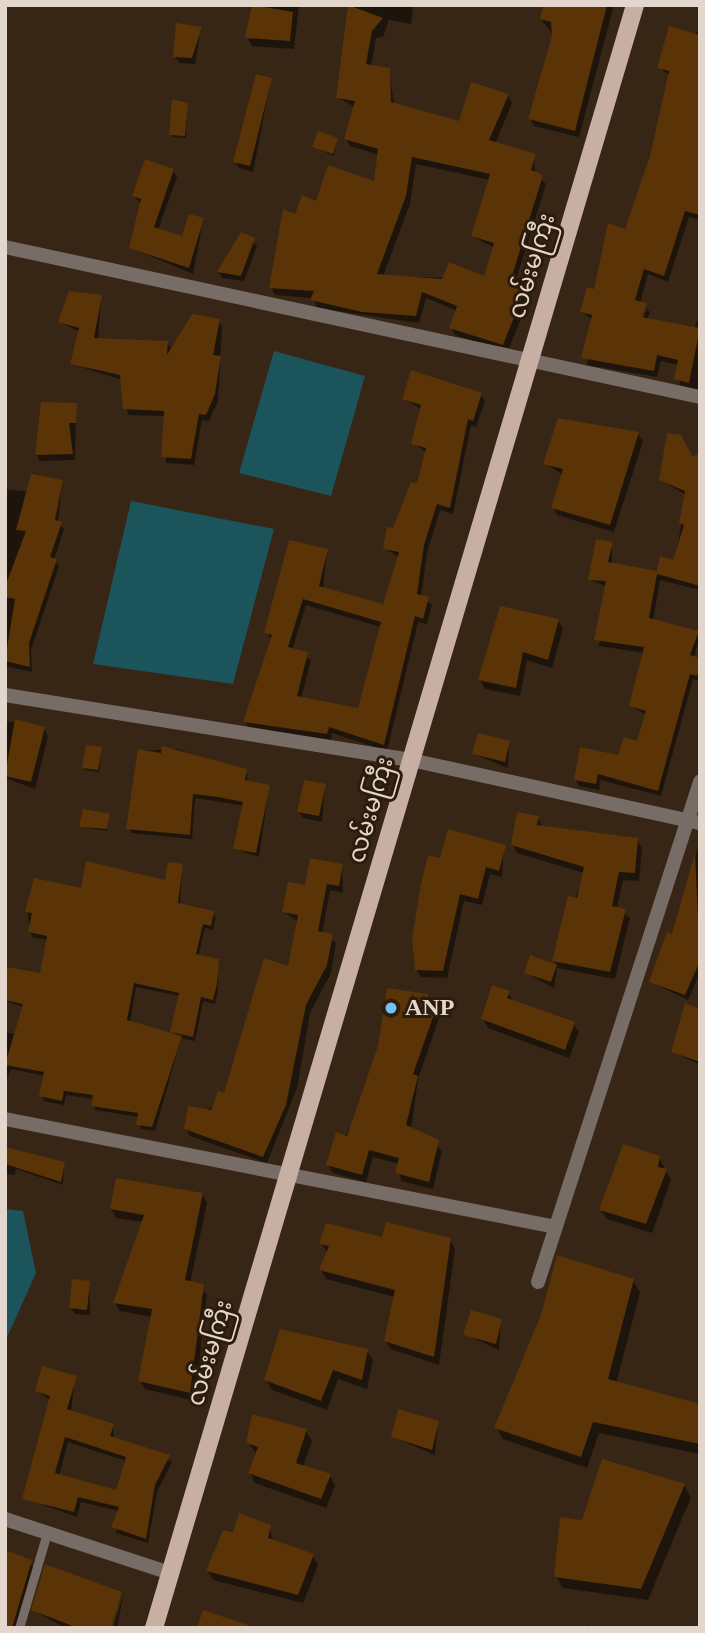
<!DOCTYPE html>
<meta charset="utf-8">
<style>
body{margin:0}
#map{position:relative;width:705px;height:1633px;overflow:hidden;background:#372615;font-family:"Times New Roman","Noto Sans Myanmar",serif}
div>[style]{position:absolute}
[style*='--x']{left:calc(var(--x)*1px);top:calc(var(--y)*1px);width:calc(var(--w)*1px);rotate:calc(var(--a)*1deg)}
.water>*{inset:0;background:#1b545a}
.shadow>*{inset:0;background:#0007}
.building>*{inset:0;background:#5a3306}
.lane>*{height:9px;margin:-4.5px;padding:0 4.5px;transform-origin:4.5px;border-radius:4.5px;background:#786d66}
.street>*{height:14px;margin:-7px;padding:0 7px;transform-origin:7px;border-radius:7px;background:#786d66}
.primary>*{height:18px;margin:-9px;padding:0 9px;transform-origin:9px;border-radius:9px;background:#c7b0a3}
.dots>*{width:19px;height:19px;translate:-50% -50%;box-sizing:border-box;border:4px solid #2d1c0c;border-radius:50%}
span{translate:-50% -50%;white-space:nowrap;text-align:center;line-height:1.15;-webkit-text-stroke:6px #2d1c0c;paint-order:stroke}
.street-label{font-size:24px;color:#e3d7cd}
.poi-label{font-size:24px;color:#e3d7cd;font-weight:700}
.left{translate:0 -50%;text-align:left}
.frame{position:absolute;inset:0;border:7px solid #e3d7cd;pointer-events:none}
</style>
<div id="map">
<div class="water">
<div style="clip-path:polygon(274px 351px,365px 376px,331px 496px,239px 473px)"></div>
<div style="clip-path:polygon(131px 501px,274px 529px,233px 684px,93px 664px)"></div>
<div style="clip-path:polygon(5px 1209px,23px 1211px,36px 1273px,5px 1342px)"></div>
</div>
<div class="shadow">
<div style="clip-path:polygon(254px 5px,299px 5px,294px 49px,252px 46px,247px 37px)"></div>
<div style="clip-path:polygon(evenodd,348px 5px,413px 5px,411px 24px,389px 20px,383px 37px,376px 38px,371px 66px,389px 69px,394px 104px,460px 123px,508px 95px,512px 103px,495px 144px,534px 156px,535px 174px,546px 184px,513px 290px,528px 301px,508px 351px,455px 335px,451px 327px,457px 311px,426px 298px,419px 323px,317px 308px,313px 298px,275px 295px,271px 287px,296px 216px,375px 183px,379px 155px,350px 146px,346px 139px,355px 107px,338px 98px,348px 5px,416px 164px,490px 180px,473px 236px,494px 248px,485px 279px,383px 276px,410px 204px,416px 164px)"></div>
<div style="clip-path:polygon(545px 5px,614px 5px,579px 137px,534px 126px,530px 119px,554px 36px,541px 19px)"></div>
<div style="clip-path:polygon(201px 28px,195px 64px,179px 63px,175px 57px)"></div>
<div style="clip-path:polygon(evenodd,700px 29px,700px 220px,689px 217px,668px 282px,648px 274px,640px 303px,650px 312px,647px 320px,694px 329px,700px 312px,700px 391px,680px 385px,679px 365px,661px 361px,657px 377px,587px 365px,593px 320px,582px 312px,640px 199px,670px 76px,659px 67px,700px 29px,644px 308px,647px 308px,641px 326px,638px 325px,644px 308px)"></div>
<div style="clip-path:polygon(271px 79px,253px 172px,239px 168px,235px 162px)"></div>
<div style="clip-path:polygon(187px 104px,186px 138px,172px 137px,171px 134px)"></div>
<div style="clip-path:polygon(337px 139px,334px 156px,314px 147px)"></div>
<div style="clip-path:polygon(173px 171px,177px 177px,158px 230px,184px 238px,203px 220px,193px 274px,131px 248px,141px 204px,134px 196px)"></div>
<div style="clip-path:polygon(242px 234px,257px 246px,244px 281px,222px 278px,219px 272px)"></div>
<div style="clip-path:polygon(101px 296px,98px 340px,167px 342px,172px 350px,219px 321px,222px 327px,218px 401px,209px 421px,202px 420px,194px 465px,166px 463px,165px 416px,128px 415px,122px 380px,72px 364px,80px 332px,60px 322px)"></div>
<div style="clip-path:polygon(evenodd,481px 394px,485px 401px,476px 427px,471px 425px,453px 514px,440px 510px,427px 553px,421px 597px,432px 605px,427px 624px,418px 622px,387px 751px,332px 733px,331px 740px,249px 728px,245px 722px,272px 640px,266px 632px,327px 551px,323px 589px,384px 606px,399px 557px,384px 548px,418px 486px,427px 453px,413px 443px,422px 410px,404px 398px,481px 394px,306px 605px,381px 627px,359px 710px,301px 699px,311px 660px,292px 650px,306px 605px)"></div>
<div style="clip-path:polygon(76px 405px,75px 460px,40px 461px,36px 454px)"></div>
<div style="clip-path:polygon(638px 434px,643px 441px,614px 532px,557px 515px,553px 507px,563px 475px,545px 463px)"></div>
<div style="clip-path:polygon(700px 473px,700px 590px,660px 580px,653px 621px,700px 636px,694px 658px,700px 660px,700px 681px,693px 679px,661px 796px,600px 780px,599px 790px,579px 786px,576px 780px,638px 743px,646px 715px,631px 706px,645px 653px,599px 646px,608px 587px,590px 580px,612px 544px,612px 564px,658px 574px,675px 562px,686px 495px,661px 480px)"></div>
<div style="clip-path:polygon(62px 482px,58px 522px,64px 529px,54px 560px,59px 566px,31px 650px,32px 672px,5px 666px,5px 489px,29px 492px)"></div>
<div style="clip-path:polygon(558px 620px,563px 629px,552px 668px,527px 660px,520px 696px,485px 689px,480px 680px)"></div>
<div style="clip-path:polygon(5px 721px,44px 728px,48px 736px,35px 789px,5px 778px)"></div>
<div style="clip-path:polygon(509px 742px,508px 768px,474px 754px)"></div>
<div style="clip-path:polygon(101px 749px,99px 772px,85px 770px,84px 767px)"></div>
<div style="clip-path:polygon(177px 749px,246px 771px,248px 783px,269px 787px,259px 857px,235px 849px,244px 806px,222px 802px,195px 798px,192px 839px,131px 833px,139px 751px)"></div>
<div style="clip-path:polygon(325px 785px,322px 822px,303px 818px,299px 812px)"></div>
<div style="clip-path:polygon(109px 816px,107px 831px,81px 827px)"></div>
<div style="clip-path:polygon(538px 818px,542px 826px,637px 840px,642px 848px,639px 881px,623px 880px,617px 908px,630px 918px,615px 979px,557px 968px,554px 988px,526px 973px,531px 958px,558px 967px,554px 960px,584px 873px,517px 853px,513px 845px)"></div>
<div style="clip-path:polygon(699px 843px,700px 972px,688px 1000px,651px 982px,674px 936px)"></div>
<div style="clip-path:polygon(504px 846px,502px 877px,490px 874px,482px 905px,464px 901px,447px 978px,421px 977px,417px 970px,441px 860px)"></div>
<div style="clip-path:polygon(evenodd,182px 866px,180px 905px,216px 917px,213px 930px,205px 928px,198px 957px,218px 961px,218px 990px,215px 1004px,203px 1001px,195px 1041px,181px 1038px,155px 1131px,141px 1129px,139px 1117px,95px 1110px,94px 1099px,66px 1095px,64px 1105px,43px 1101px,45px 1076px,11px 1069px,5px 1085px,5px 1032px,19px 1035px,24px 1007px,5px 1001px,5px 971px,42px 975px,48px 940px,32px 937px,27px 912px,82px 890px,167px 882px,182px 866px,136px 987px,180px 996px,174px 1036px,130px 1023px,136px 987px)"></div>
<div style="clip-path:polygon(342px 866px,343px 893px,330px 890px,322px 934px,336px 943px,331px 973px,310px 1013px,297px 1088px,267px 1163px,190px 1136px,186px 1129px,225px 1095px,289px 968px,298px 922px,284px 912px)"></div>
<div style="clip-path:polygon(508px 992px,514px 1003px,573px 1023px,579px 1032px,569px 1058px,488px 1028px,483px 1019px)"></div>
<div style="clip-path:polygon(427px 996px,441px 1012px,418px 1079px,411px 1129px,442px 1150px,433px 1189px,401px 1181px,399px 1164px,373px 1157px,366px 1182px,333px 1173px,328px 1165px)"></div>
<div style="clip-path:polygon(700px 1010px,700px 1065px,673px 1052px)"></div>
<div style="clip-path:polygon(5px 1148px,64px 1164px,63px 1185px,16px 1169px,15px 1175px,5px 1174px)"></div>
<div style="clip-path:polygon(659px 1158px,671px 1180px,652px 1233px,607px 1219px,601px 1210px)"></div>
<div style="clip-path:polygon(202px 1194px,207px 1203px,190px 1283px,207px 1294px,195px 1401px,145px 1389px,140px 1380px,152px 1317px,120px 1311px,115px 1303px,143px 1222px,116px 1218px,111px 1209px)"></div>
<div style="clip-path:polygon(384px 1239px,450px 1240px,455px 1249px,439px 1365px,391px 1349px,385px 1340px,395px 1297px,326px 1279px,321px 1270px,328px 1253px,321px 1243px)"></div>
<div style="clip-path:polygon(633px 1281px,640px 1292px,616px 1384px,700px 1406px,700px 1454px,599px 1433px,587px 1468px,503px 1439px,496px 1427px)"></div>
<div style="clip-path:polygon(89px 1283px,90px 1315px,75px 1314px,71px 1308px)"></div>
<div style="clip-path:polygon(501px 1320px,499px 1350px,465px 1334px)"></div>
<div style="clip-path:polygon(367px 1351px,373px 1360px,367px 1389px,338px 1379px,327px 1410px,272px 1390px,266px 1380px)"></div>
<div style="clip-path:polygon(evenodd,75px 1377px,71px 1412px,113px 1425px,114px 1439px,172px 1462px,157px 1492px,148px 1543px,116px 1533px,119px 1511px,81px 1502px,77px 1517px,24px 1498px,50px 1400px,37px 1391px,75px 1377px,68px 1442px,126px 1461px,117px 1492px,59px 1476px,68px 1442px)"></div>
<div style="clip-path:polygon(438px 1422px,435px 1455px,393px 1437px)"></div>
<div style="clip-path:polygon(306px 1431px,312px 1441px,303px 1467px,330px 1476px,335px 1486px,326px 1508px,255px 1483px,250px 1473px,257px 1454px,248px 1443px)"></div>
<div style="clip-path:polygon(684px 1485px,691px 1497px,648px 1600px,563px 1588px,556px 1576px)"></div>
<div style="clip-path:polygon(269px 1526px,273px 1542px,313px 1556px,318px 1565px,303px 1603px,213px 1580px,208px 1571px,235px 1534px)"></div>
<div style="clip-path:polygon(5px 1550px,35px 1568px,17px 1628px,5px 1628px)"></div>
<div style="clip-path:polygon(121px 1593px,109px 1628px,65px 1628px,33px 1610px)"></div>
<div style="clip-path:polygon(123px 1596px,117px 1628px,113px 1628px)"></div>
<div style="clip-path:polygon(587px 1625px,601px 1628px,586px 1628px)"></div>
</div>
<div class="building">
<div style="clip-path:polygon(252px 5px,293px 12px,290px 41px,245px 38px)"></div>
<div style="clip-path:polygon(evenodd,348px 5px,383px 18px,372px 31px,366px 64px,390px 68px,391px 102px,459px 121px,471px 82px,509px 94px,489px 140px,536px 154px,531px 170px,543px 175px,509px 286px,524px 292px,503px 345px,449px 328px,457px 306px,422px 292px,416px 316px,362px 312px,310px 300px,314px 291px,269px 288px,283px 209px,295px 214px,302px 195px,316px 201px,328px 165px,374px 181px,378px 149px,344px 139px,355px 101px,336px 98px,348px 5px,412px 157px,490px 174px,471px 236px,494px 243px,484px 276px,449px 262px,442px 279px,377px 274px,406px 196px,412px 157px)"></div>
<div style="clip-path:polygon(543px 5px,607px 5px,575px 131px,528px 119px,552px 36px,551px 22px,540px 19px)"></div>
<div style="clip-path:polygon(176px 23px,202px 27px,192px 58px,173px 57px)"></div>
<div style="clip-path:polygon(669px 26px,700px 35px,700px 215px,685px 211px,664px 276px,644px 269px,635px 300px,647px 303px,642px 317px,700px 328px,689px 383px,674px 379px,678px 360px,657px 355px,654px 371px,581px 358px,592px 315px,580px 312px,587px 287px,594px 289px,608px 223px,625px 229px,650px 156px,669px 71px,657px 68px)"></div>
<div style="clip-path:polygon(256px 74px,272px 78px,250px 166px,233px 162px)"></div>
<div style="clip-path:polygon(172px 99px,188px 103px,185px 136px,169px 135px)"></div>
<div style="clip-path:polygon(318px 131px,338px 138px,333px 154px,312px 147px)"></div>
<div style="clip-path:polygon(145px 159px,174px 169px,154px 227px,182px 236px,189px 214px,204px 218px,189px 268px,129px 248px,141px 199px,132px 196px)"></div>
<div style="clip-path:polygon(241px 232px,255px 238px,241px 276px,217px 272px)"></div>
<div style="clip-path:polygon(69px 291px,102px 295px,94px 338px,168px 341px,167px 355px,192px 314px,220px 319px,213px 355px,221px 356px,215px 394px,206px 415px,199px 414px,191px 459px,161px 457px,164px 411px,123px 409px,120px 375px,70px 364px,79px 328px,58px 322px)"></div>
<div style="clip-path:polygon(evenodd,411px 370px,482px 393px,473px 421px,468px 419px,450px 508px,437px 504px,424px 545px,417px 594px,429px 597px,423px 619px,415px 616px,384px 745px,329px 727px,327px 734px,243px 722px,272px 635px,264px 633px,289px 540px,328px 549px,319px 586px,383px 604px,399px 552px,383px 549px,387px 527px,393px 528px,411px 482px,417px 483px,426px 448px,411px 444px,421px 405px,402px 399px,411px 370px,303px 599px,381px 622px,358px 708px,297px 696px,308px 652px,288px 647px,303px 599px)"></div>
<div style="clip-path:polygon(41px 402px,77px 403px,76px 423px,69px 423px,73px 454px,35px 455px)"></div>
<div style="clip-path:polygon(558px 418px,639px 432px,610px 525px,551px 508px,563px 469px,543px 464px)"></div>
<div style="clip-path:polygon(667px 433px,681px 435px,692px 456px,700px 454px,700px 586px,657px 574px,649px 618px,699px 631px,690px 655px,700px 658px,700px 667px,697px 676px,690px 674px,658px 791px,598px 774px,596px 784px,574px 780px,580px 747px,618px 755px,624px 737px,637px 741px,646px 711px,629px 706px,644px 647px,594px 640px,606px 581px,588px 580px,596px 539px,613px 542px,608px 562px,657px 571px,660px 556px,673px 560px,684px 525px,679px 523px,685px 491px,659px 480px)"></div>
<div style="clip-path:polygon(31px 474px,63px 480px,55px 520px,62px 522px,50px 557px,57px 559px,29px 643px,30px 667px,5px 661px,15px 599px,5px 597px,5px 587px,26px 531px,16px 530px)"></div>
<div style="clip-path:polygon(500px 606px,559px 619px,548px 660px,523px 652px,516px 688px,478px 680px)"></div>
<div style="clip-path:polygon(15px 719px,45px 727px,31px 782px,5px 776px)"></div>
<div style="clip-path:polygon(478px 733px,510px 741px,505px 762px,472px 754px)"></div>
<div style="clip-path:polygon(86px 745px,102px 747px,98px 770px,82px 768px)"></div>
<div style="clip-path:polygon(162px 746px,247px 769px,245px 780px,270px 785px,256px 853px,233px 849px,243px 802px,218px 797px,193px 794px,190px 835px,126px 829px,138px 749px,161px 753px)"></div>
<div style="clip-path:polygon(304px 780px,326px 784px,319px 816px,297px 812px)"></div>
<div style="clip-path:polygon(83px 809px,110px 814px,107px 829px,79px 827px)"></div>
<div style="clip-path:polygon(517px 812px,539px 816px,537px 825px,638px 838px,635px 873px,619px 872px,612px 906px,626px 909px,610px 972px,552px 961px,568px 896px,577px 898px,584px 867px,511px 845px)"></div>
<div style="clip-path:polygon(448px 829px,506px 845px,499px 871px,486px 867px,478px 899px,460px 894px,443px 971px,415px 970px,412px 939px,421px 884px,428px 855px,440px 858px)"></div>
<div style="clip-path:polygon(695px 853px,700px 961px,685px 995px,649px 982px,667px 932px,672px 934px)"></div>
<div style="clip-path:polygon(310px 858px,343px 864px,339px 886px,327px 884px,318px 931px,333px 934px,327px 965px,306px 1005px,286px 1105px,263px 1157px,184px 1129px,188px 1106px,211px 1110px,218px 1091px,224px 1093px,264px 958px,288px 966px,298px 915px,282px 912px,288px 882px,305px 885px)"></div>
<div style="clip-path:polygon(86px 861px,165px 880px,168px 862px,183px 864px,178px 903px,214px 911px,211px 926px,203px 924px,196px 954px,219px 959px,217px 984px,213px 1000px,201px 997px,193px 1037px,170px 1032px,179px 993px,134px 983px,127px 1020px,182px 1036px,152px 1127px,136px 1125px,138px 1113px,91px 1106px,93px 1095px,64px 1091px,62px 1101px,39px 1096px,44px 1072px,5px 1065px,23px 1004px,5px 1000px,7px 967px,40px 973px,47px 936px,28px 932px,32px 913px,25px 912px,34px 878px,81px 888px)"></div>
<div style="clip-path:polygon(530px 955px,557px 965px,551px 982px,524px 973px)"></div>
<div style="clip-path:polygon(492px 985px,510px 991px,507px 998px,575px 1022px,565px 1050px,481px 1019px)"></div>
<div style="clip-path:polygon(387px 988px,428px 994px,428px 1001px,438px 1003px,413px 1074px,418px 1076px,406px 1125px,439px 1140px,429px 1182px,395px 1173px,399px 1158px,369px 1150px,362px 1175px,326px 1165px,336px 1132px,347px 1136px,378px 1046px)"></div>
<div style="clip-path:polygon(685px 1003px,700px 1009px,700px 1062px,671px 1052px)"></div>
<div style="clip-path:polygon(623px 1144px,660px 1156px,658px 1167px,667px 1169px,646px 1224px,599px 1210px)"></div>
<div style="clip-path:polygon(5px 1147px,65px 1162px,61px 1182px,5px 1164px)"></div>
<div style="clip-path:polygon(116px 1178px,203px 1193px,185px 1280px,204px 1284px,190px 1393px,138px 1381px,152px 1309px,113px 1303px,144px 1215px,110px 1209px)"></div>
<div style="clip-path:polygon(386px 1222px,451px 1238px,434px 1357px,384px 1341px,395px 1290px,319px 1270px,329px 1246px,319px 1244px,326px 1223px,382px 1237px)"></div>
<div style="clip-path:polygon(557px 1255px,634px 1279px,608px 1379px,700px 1404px,700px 1444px,593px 1422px,581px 1457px,494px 1428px,541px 1315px)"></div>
<div style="clip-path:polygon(72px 1279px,90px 1281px,87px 1310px,69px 1308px)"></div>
<div style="clip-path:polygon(471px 1310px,502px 1319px,496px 1344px,463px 1335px)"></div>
<div style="clip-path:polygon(280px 1329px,368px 1349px,362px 1380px,333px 1370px,321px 1401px,264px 1380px)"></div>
<div style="clip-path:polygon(evenodd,42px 1366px,77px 1376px,67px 1409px,114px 1424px,110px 1436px,170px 1455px,155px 1485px,146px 1539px,111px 1527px,119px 1507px,78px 1497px,74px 1512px,22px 1499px,50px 1396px,35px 1391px,42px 1366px,65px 1437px,126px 1457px,116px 1490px,55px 1473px,65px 1437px)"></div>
<div style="clip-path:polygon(398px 1409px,439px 1421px,432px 1450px,391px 1437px)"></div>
<div style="clip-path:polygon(252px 1414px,307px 1429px,296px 1463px,331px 1474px,321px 1499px,248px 1473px,258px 1447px,246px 1443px)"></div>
<div style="clip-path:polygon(602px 1459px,685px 1484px,641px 1589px,554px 1577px,560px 1517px,582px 1520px)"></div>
<div style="clip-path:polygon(239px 1513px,271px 1525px,268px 1538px,314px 1554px,298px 1595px,206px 1571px,223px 1530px,233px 1532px)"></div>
<div style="clip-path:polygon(5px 1550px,32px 1560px,12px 1628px,5px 1628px)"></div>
<div style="clip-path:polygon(45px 1564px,122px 1592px,111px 1628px,78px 1628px,31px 1610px)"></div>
<div style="clip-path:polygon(203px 1610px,248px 1625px,247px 1628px,197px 1628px)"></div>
</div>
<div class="lane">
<div style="--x:19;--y:1628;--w:99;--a:-73.6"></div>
</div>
<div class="street">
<div style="--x:5;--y:247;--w:711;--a:12.18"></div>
<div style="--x:5;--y:695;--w:411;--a:9.1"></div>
<div style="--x:411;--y:760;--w:296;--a:12.3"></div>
<div style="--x:5;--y:1119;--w:561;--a:11.09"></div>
<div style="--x:538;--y:1282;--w:526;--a:-72.05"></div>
<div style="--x:5;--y:1519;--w:174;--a:18.1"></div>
</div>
<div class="primary">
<div style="--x:154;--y:1628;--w:1693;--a:-73.49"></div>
</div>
<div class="dots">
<div style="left:391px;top:1008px;background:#72c1f5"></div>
</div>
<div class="street-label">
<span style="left:532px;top:266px;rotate:-73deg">လမ်းမကြီး</span>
<span style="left:371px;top:810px;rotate:-74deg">လမ်းမကြီး</span>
<span style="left:210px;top:1353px;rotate:-74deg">လမ်းမကြီး</span>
</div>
<div class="poi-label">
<span class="left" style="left:405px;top:1008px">ANP</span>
</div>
<div class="frame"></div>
</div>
